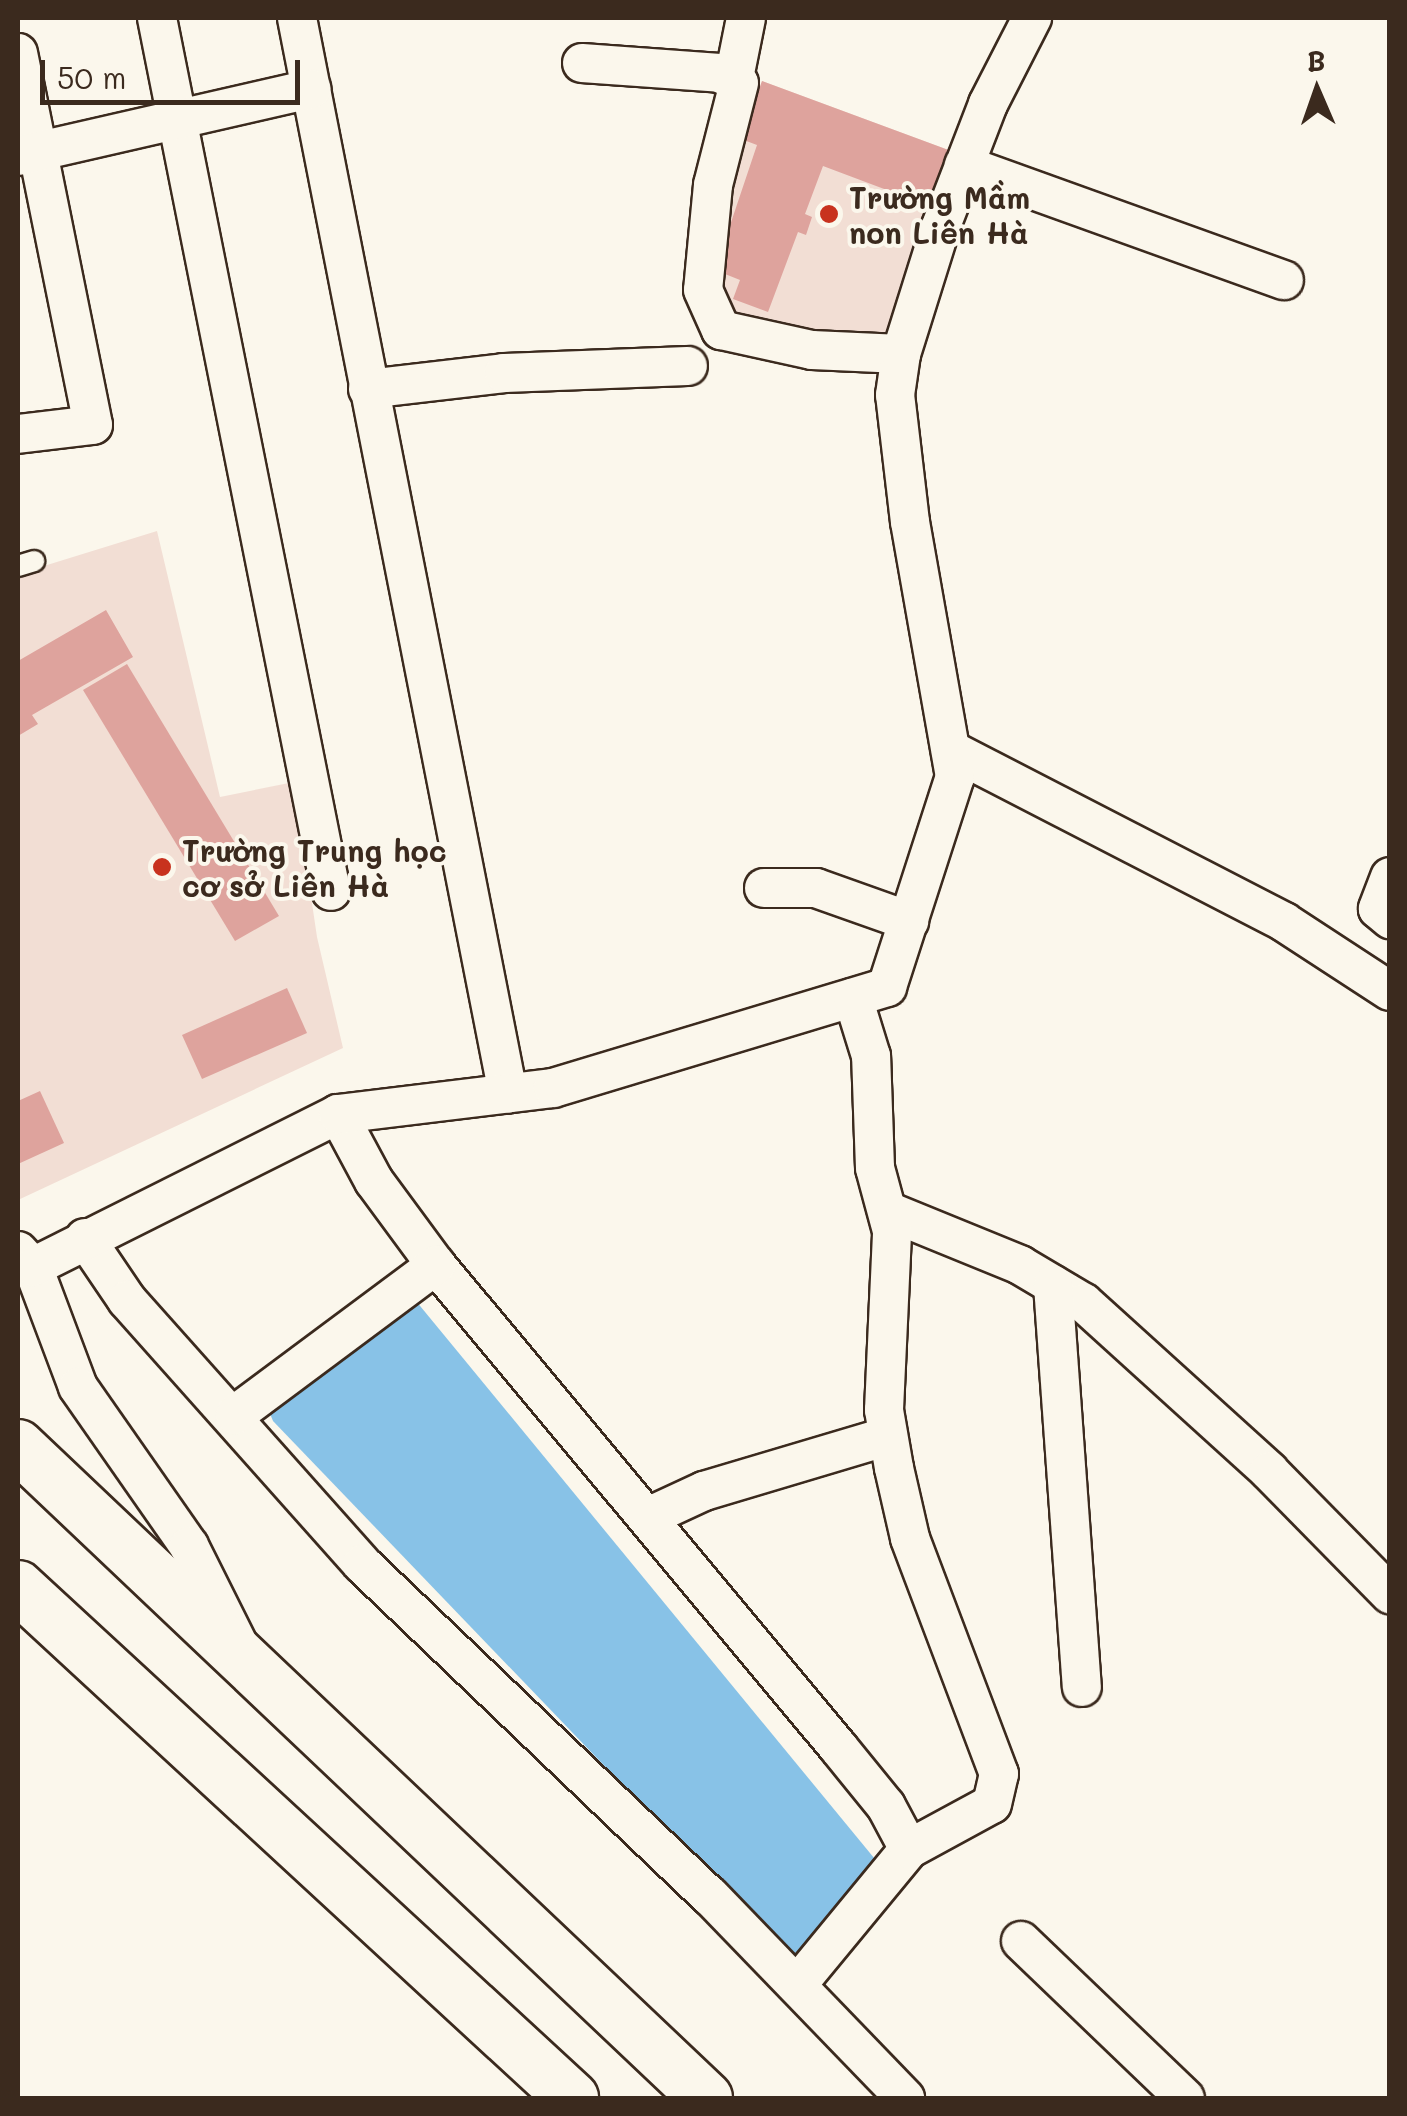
<!DOCTYPE html>
<meta charset="utf-8">
<style>
body{margin:0}
#map{position:relative;width:1407px;height:2116px;overflow:hidden;background:#fbf7ec;font-family:Mali,sans-serif}
div>[style]{position:absolute}
[style*='--x']{left:calc(var(--x)*1px);top:calc(var(--y)*1px);width:calc(var(--w)*1px);rotate:calc(var(--a)*1deg)}
.built>*{inset:0;background:#f2ded4}
.water>*{inset:0;background:#88c2e7}
.building>*{inset:0;background:#dea39d}
.roads{filter:drop-shadow(2px 0 #3b2a1e) drop-shadow(-2px 0 #3b2a1e) drop-shadow(0 2px #3b2a1e) drop-shadow(0 -2px #3b2a1e)}
.lane>*{height:20px;margin:-10px;padding:0 10px;transform-origin:10px;border-radius:10px;background:#fbf7ec}
.street>*{height:38px;margin:-19px;padding:0 19px;transform-origin:19px;border-radius:19px;background:#fbf7ec}
.secondary>*{height:52px;margin:-26px;padding:0 26px;transform-origin:26px;border-radius:26px;background:#fbf7ec}
.dots>*{width:28px;height:28px;translate:-50% -50%;box-sizing:border-box;border:5px solid #fbf7ec;border-radius:50%}
span{translate:-50% -50%;white-space:nowrap;text-align:center;line-height:1.15;-webkit-text-stroke:8px #fbf7ec;paint-order:stroke}
.poi-label{font-size:30px;color:#3b2a1e;font-weight:700}
.left{translate:0 -50%;text-align:left}
.frame{position:absolute;inset:0;border:20px solid #3b2a1e;pointer-events:none}
.north{position:absolute;left:1267px;top:40px;width:100px;height:100px;-webkit-text-stroke:8px #fbf7ec;paint-order:stroke;rotate:358deg;font-size:28px;font-weight:700;line-height:40px;text-align:center;color:#3b2a1e}
.north::after{content:'';display:block;margin:auto;width:35px;height:45px;background:#3b2a1e;clip-path:polygon(50% 0,100% 100%,50% 72%,0 100%)}
.scale{position:absolute;left:40px;top:60px;width:260px;height:45px;box-sizing:border-box;border:5px solid #3b2a1e;border-top:0;padding-left:12px;font-size:30px;line-height:35px;white-space:nowrap;color:#3b2a1e;-webkit-text-stroke:8px #fbf7ec;paint-order:stroke}
</style>
<div id="map">
<div class="built">
<div style="clip-path:polygon(762px 81px,962px 155px,886px 347px,719px 315px,718px 218px)"></div>
<div style="clip-path:polygon(157px 531px,220px 797px,294px 782px,317px 937px,343px 1048px,18px 1200px,18px 574px)"></div>
</div>
<div class="water">
<div style="clip-path:polygon(416px 1301px,879px 1864px,790px 1959px,273px 1421px,269px 1411px)"></div>
</div>
<div class="building">
<div style="clip-path:polygon(762px 81px,962px 155px,940px 210px,823px 166px,805px 214px,812px 217px,806px 235px,798px 232px,768px 312px,733px 299px,740px 280px,715px 270px,757px 145px,741px 139px)"></div>
<div style="clip-path:polygon(106px 610px,133px 657px,32px 715px,38px 724px,18px 736px,18px 661px)"></div>
<div style="clip-path:polygon(127px 664px,279px 916px,235px 941px,83px 690px)"></div>
<div style="clip-path:polygon(287px 988px,307px 1033px,202px 1079px,182px 1035px)"></div>
<div style="clip-path:polygon(40px 1091px,64px 1143px,18px 1164px,18px 1101px)"></div>
</div>
<div class="roads">
<div class="lane">
<div style="--x:18;--y:566;--w:17;--a:-17"></div>
</div>
<div class="street">
<div style="--x:157;--y:18;--w:890;--a:78.73"></div>
<div style="--x:297;--y:18;--w:1096;--a:78.9"></div>
<div style="--x:18;--y:53;--w:379;--a:78.6"></div>
<div style="--x:93;--y:425;--w:76;--a:173.2"></div>
<div style="--x:582;--y:63;--w:138;--a:4.1"></div>
<div style="--x:720;--y:73;--w:21;--a:28"></div>
<div style="--x:739;--y:83;--w:105;--a:104.3"></div>
<div style="--x:713;--y:185;--w:105;--a:95.4"></div>
<div style="--x:703;--y:290;--w:44;--a:65.8"></div>
<div style="--x:721;--y:330;--w:93;--a:12.4"></div>
<div style="--x:812;--y:350;--w:89;--a:2.6"></div>
<div style="--x:734;--y:78;--w:61;--a:-78.7"></div>
<div style="--x:18;--y:156;--w:301;--a:-12.9"></div>
<div style="--x:964;--y:165;--w:340;--a:19.8"></div>
<div style="--x:368;--y:389;--w:137;--a:-6.7"></div>
<div style="--x:504;--y:373;--w:184;--a:-2.2"></div>
<div style="--x:951;--y:750;--w:375;--a:27.3"></div>
<div style="--x:1284;--y:922;--w:126;--a:33.1"></div>
<div style="--x:1390;--y:877;--w:34;--a:111"></div>
<div style="--x:1378;--y:909;--w:16;--a:40"></div>
<div style="--x:764;--y:888;--w:52;--a:0"></div>
<div style="--x:816;--y:888;--w:99;--a:19.5"></div>
<div style="--x:338;--y:1114;--w:76;--a:61.8"></div>
<div style="--x:374;--y:1181;--w:104;--a:53.6"></div>
<div style="--x:436;--y:1265;--w:628;--a:50.17"></div>
<div style="--x:838;--y:1747;--w:76;--a:50.9"></div>
<div style="--x:886;--y:1806;--w:49;--a:61.9"></div>
<div style="--x:888;--y:1211;--w:143;--a:22.2"></div>
<div style="--x:1020;--y:1265;--w:74;--a:30.7"></div>
<div style="--x:1084;--y:1303;--w:250;--a:42.2"></div>
<div style="--x:1269;--y:1471;--w:173;--a:45.5"></div>
<div style="--x:85;--y:1238;--w:75;--a:55.9"></div>
<div style="--x:127;--y:1300;--w:353;--a:48.3"></div>
<div style="--x:362;--y:1564;--w:481;--a:43.7"></div>
<div style="--x:710;--y:1896;--w:281;--a:46"></div>
<div style="--x:18;--y:1251;--w:22;--a:47"></div>
<div style="--x:33;--y:1267;--w:128;--a:69.4"></div>
<div style="--x:78;--y:1387;--w:194;--a:55.1"></div>
<div style="--x:189;--y:1546;--w:107;--a:63.4"></div>
<div style="--x:18;--y:1262;--w:16;--a:18"></div>
<div style="--x:33;--y:1267;--w:341;--a:-26.6"></div>
<div style="--x:338;--y:1114;--w:217;--a:-6.9"></div>
<div style="--x:553;--y:1088;--w:349;--a:-16.8"></div>
<div style="--x:887;--y:987;--w:221;--a:-72.1"></div>
<div style="--x:955;--y:777;--w:259;--a:-100"></div>
<div style="--x:910;--y:522;--w:128;--a:-96.7"></div>
<div style="--x:895;--y:395;--w:41;--a:-81.7"></div>
<div style="--x:901;--y:354;--w:134;--a:-72.6"></div>
<div style="--x:941;--y:226;--w:131;--a:-68.9"></div>
<div style="--x:988;--y:104;--w:97;--a:-62.9"></div>
<div style="--x:1053;--y:1285;--w:403;--a:85.9"></div>
<div style="--x:235;--y:1415;--w:251;--a:-36.7"></div>
<div style="--x:650;--y:1516;--w:60;--a:-24.8"></div>
<div style="--x:704;--y:1491;--w:192;--a:-16.6"></div>
<div style="--x:1021;--y:1941;--w:227;--a:43.8"></div>
<div style="--x:797;--y:1985;--w:176;--a:-50.5"></div>
<div style="--x:909;--y:1849;--w:94;--a:-28.5"></div>
<div style="--x:992;--y:1804;--w:31;--a:-77"></div>
<div style="--x:999;--y:1774;--w:252;--a:-110.7"></div>
<div style="--x:910;--y:1538;--w:72;--a:-102.9"></div>
<div style="--x:894;--y:1468;--w:59;--a:-99.8"></div>
<div style="--x:884;--y:1410;--w:179;--a:-87.4"></div>
<div style="--x:892;--y:1231;--w:65;--a:-105.1"></div>
<div style="--x:875;--y:1168;--w:112;--a:-92"></div>
<div style="--x:871;--y:1056;--w:61;--a:-107.2"></div>
</div>
<div class="secondary">
<div style="--x:18;--y:1446;--w:948;--a:43.46"></div>
<div style="--x:18;--y:1587;--w:754;--a:42.69"></div>
</div>
</div>
<div class="dots">
<div style="left:829px;top:214px;background:#c8321e"></div>
<div style="left:162px;top:867px;background:#c8321e"></div>
</div>
<div class="poi-label">
<span class="left" style="left:849px;top:214px">Trường Mầm<br>non Liên Hà</span>
<span class="left" style="left:182px;top:867px">Trường Trung học<br>cơ sở Liên Hà</span>
</div>
<div class="frame"></div>
<div class="north">B</div>
<div class="scale">50 m</div>
</div>
